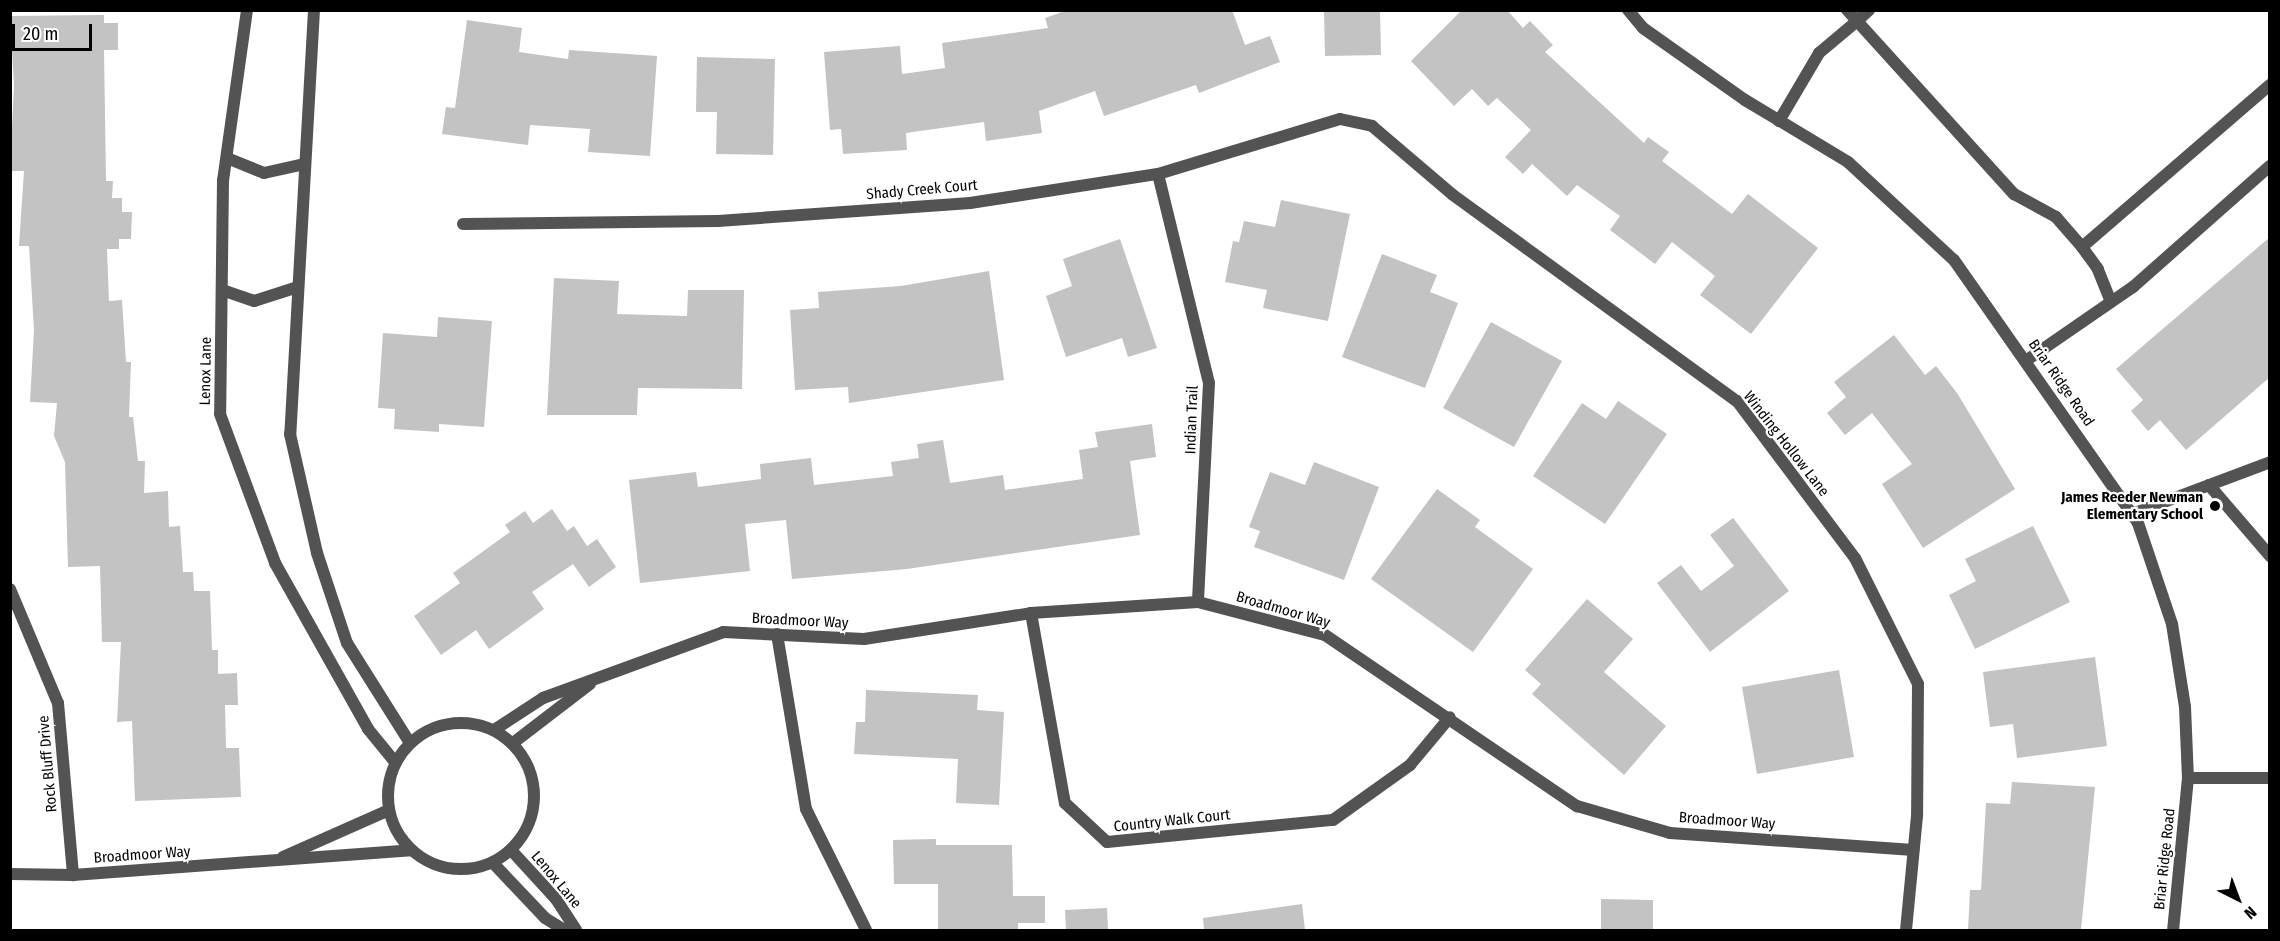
<!DOCTYPE html>
<style>
body{margin:0}
#map{position:relative;width:2280px;height:941px;overflow:hidden;background:#fff;font-family:"Fira Sans Condensed",sans-serif}
div>[style]{position:absolute}
[style*='--x']{left:calc(var(--x)*1px);top:calc(var(--y)*1px);width:calc(var(--w)*1px);rotate:calc(var(--a)*1deg)}
.building>*{inset:0;background:#c3c3c3}
.service>*{height:12px;margin:-6px;padding:0 6px;transform-origin:6px;border-radius:6px;background:#535353}
.minor>*{height:12px;margin:-6px;padding:0 6px;transform-origin:6px;border-radius:6px;background:#535353}
.minor>.ring{margin:-6px;padding:0;box-sizing:content-box;background:none;border:12px solid #535353;border-radius:50%}
.dots>*{width:16px;height:16px;translate:-50% -50%;box-sizing:border-box;border:3px solid #fff;border-radius:50%}
span{translate:-50% -50%;white-space:nowrap;text-align:center;line-height:1.15;-webkit-text-stroke:4.5px #fff;paint-order:stroke}
.street-label{font-size:15px;color:#000}
.poi-label{font-size:15px;color:#000;font-weight:700}
.right{translate:-100% -50%;text-align:right}
.frame{position:absolute;inset:0;border:12px solid #000;pointer-events:none}
.north{position:absolute;left:2208px;top:869px;width:60px;height:60px;-webkit-text-stroke:4px #fff;paint-order:stroke;rotate:138deg;font-size:16px;font-weight:700;line-height:24px;text-align:center;color:#000}
.north::after{content:'';display:block;margin:auto;width:21px;height:27px;background:#000;clip-path:polygon(50% 0,100% 100%,50% 72%,0 100%)}
.scale{position:absolute;left:12px;top:24px;width:80px;height:27px;box-sizing:border-box;border:3px solid #000;border-top:0;padding-left:8px;font-size:18px;line-height:21px;white-space:nowrap;color:#000;-webkit-text-stroke:4px #fff;paint-order:stroke}
</style>
<div id="map">
<div class="building">
<div style="clip-path:polygon(1068px 10px,1232px 10px,1245px 45px,1270px 36px,1280px 62px,1199px 93px,1196px 85px,1104px 116px,1095px 91px,1039px 111px,1042px 133px,986px 141px,984px 122px,906px 133px,907px 150px,843px 154px,841px 129px,830px 130px,824px 52px,900px 46px,902px 74px,945px 68px,942px 43px,1048px 28px,1045px 18px)"></div>
<div style="clip-path:polygon(1324px 10px,1380px 10px,1381px 55px,1325px 56px)"></div>
<div style="clip-path:polygon(1462px 10px,1507px 10px,1523px 28px,1530px 21px,1553px 45px,1545px 52px,1644px 143px,1648px 137px,1669px 152px,1662px 161px,1732px 214px,1748px 194px,1818px 248px,1751px 334px,1700px 295px,1715px 276px,1672px 242px,1655px 264px,1610px 230px,1620px 216px,1577px 185px,1567px 196px,1532px 164px,1523px 174px,1505px 157px,1531px 130px,1497px 98px,1488px 106px,1472px 89px,1454px 106px,1411px 61px)"></div>
<div style="clip-path:polygon(104px 15px,104px 23px,118px 23px,118px 50px,104px 50px,106px 181px,113px 181px,112px 198px,122px 198px,122px 212px,132px 212px,131px 239px,119px 239px,119px 249px,107px 249px,109px 301px,122px 300px,126px 362px,131px 362px,129px 417px,133px 417px,138px 461px,145px 461px,144px 493px,168px 491px,169px 527px,180px 526px,183px 572px,193px 572px,194px 591px,210px 591px,212px 650px,218px 650px,218px 674px,237px 673px,238px 705px,225px 705px,226px 748px,239px 748px,241px 797px,135px 801px,132px 721px,117px 722px,121px 642px,102px 642px,100px 566px,68px 567px,65px 462px,54px 436px,57px 403px,30px 402px,34px 330px,29px 246px,19px 246px,24px 171px,10px 171px,14px 85px,10px 16px)"></div>
<div style="clip-path:polygon(467px 20px,522px 28px,519px 52px,568px 59px,569px 50px,657px 56px,650px 156px,588px 152px,590px 129px,530px 125px,528px 145px,442px 134px,446px 107px,455px 108px)"></div>
<div style="clip-path:polygon(697px 57px,775px 59px,773px 155px,716px 154px,717px 112px,696px 112px)"></div>
<div style="clip-path:polygon(1281px 200px,1350px 214px,1328px 321px,1263px 308px,1267px 290px,1225px 282px,1233px 241px,1239px 242px,1244px 221px,1275px 227px)"></div>
<div style="clip-path:polygon(2270px 237px,2270px 377px,2186px 450px,2160px 420px,2148px 431px,2131px 411px,2143px 400px,2116px 369px)"></div>
<div style="clip-path:polygon(1120px 239px,1157px 348px,1128px 357px,1122px 338px,1066px 357px,1046px 296px,1072px 286px,1063px 259px)"></div>
<div style="clip-path:polygon(1382px 254px,1437px 275px,1430px 292px,1458px 303px,1425px 388px,1342px 357px)"></div>
<div style="clip-path:polygon(989px 271px,1004px 380px,849px 403px,848px 387px,795px 390px,790px 310px,819px 308px,818px 292px,901px 286px)"></div>
<div style="clip-path:polygon(554px 278px,619px 281px,617px 314px,687px 316px,688px 290px,744px 290px,742px 389px,638px 388px,637px 415px,547px 415px)"></div>
<div style="clip-path:polygon(438px 317px,492px 321px,484px 427px,439px 424px,439px 432px,394px 429px,395px 409px,378px 408px,383px 333px,437px 337px)"></div>
<div style="clip-path:polygon(1491px 322px,1562px 361px,1514px 447px,1443px 408px)"></div>
<div style="clip-path:polygon(1894px 335px,1925px 375px,1936px 366px,1957px 393px,2015px 489px,1923px 548px,1882px 484px,1912px 464px,1872px 413px,1845px 435px,1827px 413px,1846px 397px,1834px 382px)"></div>
<div style="clip-path:polygon(1618px 401px,1667px 434px,1605px 524px,1533px 476px,1582px 403px,1606px 419px)"></div>
<div style="clip-path:polygon(1152px 424px,1156px 457px,1130px 461px,1140px 535px,907px 569px,792px 579px,786px 520px,745px 524px,750px 571px,640px 583px,629px 480px,696px 472px,698px 487px,761px 479px,760px 464px,811px 458px,814px 485px,893px 476px,891px 462px,919px 458px,917px 444px,943px 440px,950px 483px,1003px 475px,1005px 490px,1083px 479px,1079px 450px,1098px 447px,1095px 432px)"></div>
<div style="clip-path:polygon(1314px 462px,1379px 487px,1344px 580px,1254px 547px,1260px 531px,1249px 527px,1270px 472px,1305px 485px)"></div>
<div style="clip-path:polygon(1437px 489px,1480px 520px,1475px 527px,1533px 569px,1473px 652px,1371px 579px)"></div>
<div style="clip-path:polygon(552px 509px,567px 531px,574px 526px,587px 546px,597px 539px,616px 567px,589px 587px,573px 564px,532px 592px,544px 609px,489px 649px,476px 630px,441px 655px,414px 616px,460px 583px,453px 573px,510px 532px,505px 525px,525px 511px,533px 523px)"></div>
<div style="clip-path:polygon(1733px 518px,1789px 591px,1710px 652px,1657px 583px,1681px 565px,1701px 591px,1734px 566px,1710px 535px)"></div>
<div style="clip-path:polygon(2033px 526px,2070px 602px,1975px 649px,1949px 595px,1976px 581px,1965px 559px)"></div>
<div style="clip-path:polygon(1587px 599px,1633px 639px,1604px 672px,1666px 726px,1624px 775px,1532px 694px,1541px 684px,1525px 670px)"></div>
<div style="clip-path:polygon(2095px 657px,2107px 746px,2017px 758px,2013px 724px,1990px 727px,1983px 672px)"></div>
<div style="clip-path:polygon(1839px 670px,1854px 757px,1757px 774px,1742px 687px)"></div>
<div style="clip-path:polygon(866px 690px,978px 695px,977px 710px,1004px 712px,999px 805px,956px 803px,958px 759px,854px 754px,856px 722px,865px 722px)"></div>
<div style="clip-path:polygon(2012px 782px,2095px 787px,2081px 930px,1968px 930px,1970px 890px,1981px 890px,1986px 803px,2010px 804px)"></div>
<div style="clip-path:polygon(936px 839px,936px 845px,1012px 845px,1013px 896px,1045px 896px,1045px 923px,1018px 923px,1018px 930px,938px 930px,938px 884px,894px 884px,893px 840px)"></div>
<div style="clip-path:polygon(1601px 899px,1653px 900px,1653px 930px,1601px 930px)"></div>
<div style="clip-path:polygon(1302px 904px,1305px 930px,1204px 930px,1203px 918px)"></div>
<div style="clip-path:polygon(1107px 908px,1108px 930px,1066px 930px,1065px 910px)"></div>
</div>
<div class="service">
<div style="--x:1869;--y:10;--w:16;--a:137"></div>
<div style="--x:1857;--y:21;--w:234;--a:47.8"></div>
<div style="--x:2014;--y:194;--w:48;--a:28.7"></div>
<div style="--x:2056;--y:217;--w:40;--a:49"></div>
<div style="--x:1779;--y:121;--w:79;--a:-59.5"></div>
<div style="--x:1819;--y:53;--w:50;--a:-40.1"></div>
<div style="--x:1857;--y:21;--w:15;--a:-132"></div>
<div style="--x:2111;--y:302;--w:35;--a:-112"></div>
<div style="--x:2098;--y:269;--w:27;--a:-126"></div>
<div style="--x:2082;--y:247;--w:248;--a:-40.8"></div>
<div style="--x:2027;--y:360;--w:129;--a:-34.6"></div>
<div style="--x:2133;--y:287;--w:183;--a:-41.5"></div>
<div style="--x:2209;--y:485;--w:94;--a:49.3"></div>
<div style="--x:2132;--y:514;--w:147;--a:-20.6"></div>
<div style="--x:777;--y:634;--w:177;--a:80.6"></div>
<div style="--x:806;--y:809;--w:135;--a:63.6"></div>
<div style="--x:2188;--y:778;--w:82;--a:0"></div>
</div>
<div class="minor">
<div style="--x:247;--y:10;--w:172;--a:98"></div>
<div style="--x:223;--y:180;--w:234;--a:90.7"></div>
<div style="--x:220;--y:414;--w:159;--a:69.7"></div>
<div style="--x:275;--y:563;--w:190;--a:60.7"></div>
<div style="--x:368;--y:729;--w:43;--a:50.7"></div>
<div style="--x:314;--y:10;--w:425;--a:93.2"></div>
<div style="--x:290;--y:434;--w:122;--a:77.2"></div>
<div style="--x:317;--y:553;--w:95;--a:71.6"></div>
<div style="--x:347;--y:643;--w:118;--a:57.8"></div>
<div style="--x:1628;--y:10;--w:23;--a:50"></div>
<div style="--x:1643;--y:28;--w:125;--a:35.2"></div>
<div style="--x:1745;--y:100;--w:120;--a:31"></div>
<div style="--x:1848;--y:162;--w:144;--a:42.8"></div>
<div style="--x:1954;--y:260;--w:321;--a:55"></div>
<div style="--x:2138;--y:523;--w:107;--a:71.4"></div>
<div style="--x:2172;--y:624;--w:84;--a:81.1"></div>
<div style="--x:2185;--y:707;--w:71;--a:87.6"></div>
<div style="--x:2188;--y:778;--w:153;--a:95.6"></div>
<div style="--x:227;--y:158;--w:40;--a:22"></div>
<div style="--x:264;--y:173;--w:42;--a:-12.4"></div>
<div style="--x:1158;--y:174;--w:215;--a:76.3"></div>
<div style="--x:1209;--y:383;--w:219;--a:92.9"></div>
<div style="--x:463;--y:224;--w:255;--a:-0.7"></div>
<div style="--x:718;--y:221;--w:253;--a:-4.1"></div>
<div style="--x:970;--y:203;--w:190;--a:-8.8"></div>
<div style="--x:1158;--y:174;--w:190;--a:-16.8"></div>
<div style="--x:1340;--y:119;--w:33;--a:12"></div>
<div style="--x:1372;--y:126;--w:106;--a:40.4"></div>
<div style="--x:1453;--y:195;--w:351;--a:36"></div>
<div style="--x:1737;--y:401;--w:196;--a:53.1"></div>
<div style="--x:1855;--y:558;--w:141;--a:63.4"></div>
<div style="--x:1918;--y:684;--w:132;--a:90.4"></div>
<div style="--x:1917;--y:816;--w:115;--a:95.5"></div>
<div style="--x:222;--y:290;--w:34;--a:19"></div>
<div style="--x:254;--y:301;--w:46;--a:-17.7"></div>
<div style="--x:10;--y:589;--w:124;--a:67.2"></div>
<div style="--x:58;--y:703;--w:173;--a:85"></div>
<div style="--x:1031;--y:613;--w:193;--a:79.9"></div>
<div style="--x:1065;--y:803;--w:57;--a:42.9"></div>
<div style="--x:1107;--y:842;--w:227;--a:-5.6"></div>
<div style="--x:1333;--y:820;--w:95;--a:-35.5"></div>
<div style="--x:1410;--y:765;--w:62;--a:-50.2"></div>
<div class="ring" style="left:388px;top:723px;width:134px;height:134px"></div>
<div style="--x:494;--y:730;--w:59;--a:-33.1"></div>
<div style="--x:543;--y:698;--w:192;--a:-20.1"></div>
<div style="--x:723;--y:632;--w:141;--a:2.8"></div>
<div style="--x:864;--y:639;--w:169;--a:-8.8"></div>
<div style="--x:1031;--y:613;--w:167;--a:-3.8"></div>
<div style="--x:1198;--y:602;--w:131;--a:14.6"></div>
<div style="--x:1325;--y:635;--w:305;--a:34.2"></div>
<div style="--x:1577;--y:806;--w:97;--a:16.2"></div>
<div style="--x:1670;--y:833;--w:244;--a:4"></div>
<div style="--x:513;--y:743;--w:97;--a:-37.5"></div>
<div style="--x:511;--y:850;--w:67;--a:47.4"></div>
<div style="--x:556;--y:899;--w:37;--a:57"></div>
<div style="--x:283;--y:857;--w:116;--a:-23.9"></div>
<div style="--x:493;--y:863;--w:76;--a:46.6"></div>
<div style="--x:545;--y:918;--w:22;--a:32"></div>
<div style="--x:10;--y:874;--w:63;--a:0.9"></div>
<div style="--x:73;--y:875;--w:339;--a:-4.2"></div>
</div>
<div class="dots">
<div style="left:2215px;top:506px;background:#000"></div>
</div>
<div class="street-label">
<span style="left:922px;top:190px;rotate:-5deg">Shady Creek Court</span>
<span style="left:206px;top:371px;rotate:-89deg">Lenox Lane</span>
<span style="left:2061px;top:383px;rotate:55deg">Briar Ridge Road</span>
<span style="left:1192px;top:420px;rotate:-88deg">Indian Trail</span>
<span style="left:1786px;top:444px;rotate:52deg">Winding Hollow Lane</span>
<span style="left:1283px;top:610px;rotate:16deg">Broadmoor Way</span>
<span style="left:800px;top:621px;rotate:3deg">Broadmoor Way</span>
<span style="left:48px;top:764px;rotate:-95deg">Rock Bluff Drive</span>
<span style="left:1172px;top:821px;rotate:-6deg">Country Walk Court</span>
<span style="left:1727px;top:821px;rotate:4deg">Broadmoor Way</span>
<span style="left:142px;top:855px;rotate:-4deg">Broadmoor Way</span>
<span style="left:2165px;top:859px;rotate:-84deg">Briar Ridge Road</span>
<span style="left:556px;top:880px;rotate:50deg">Lenox Lane</span>
</div>
<div class="poi-label">
<span class="right" style="left:2203px;top:506px">James Reeder Newman<br>Elementary School</span>
</div>
<div class="frame"></div>
<div class="north">N</div>
<div class="scale">20 m</div>
</div>
